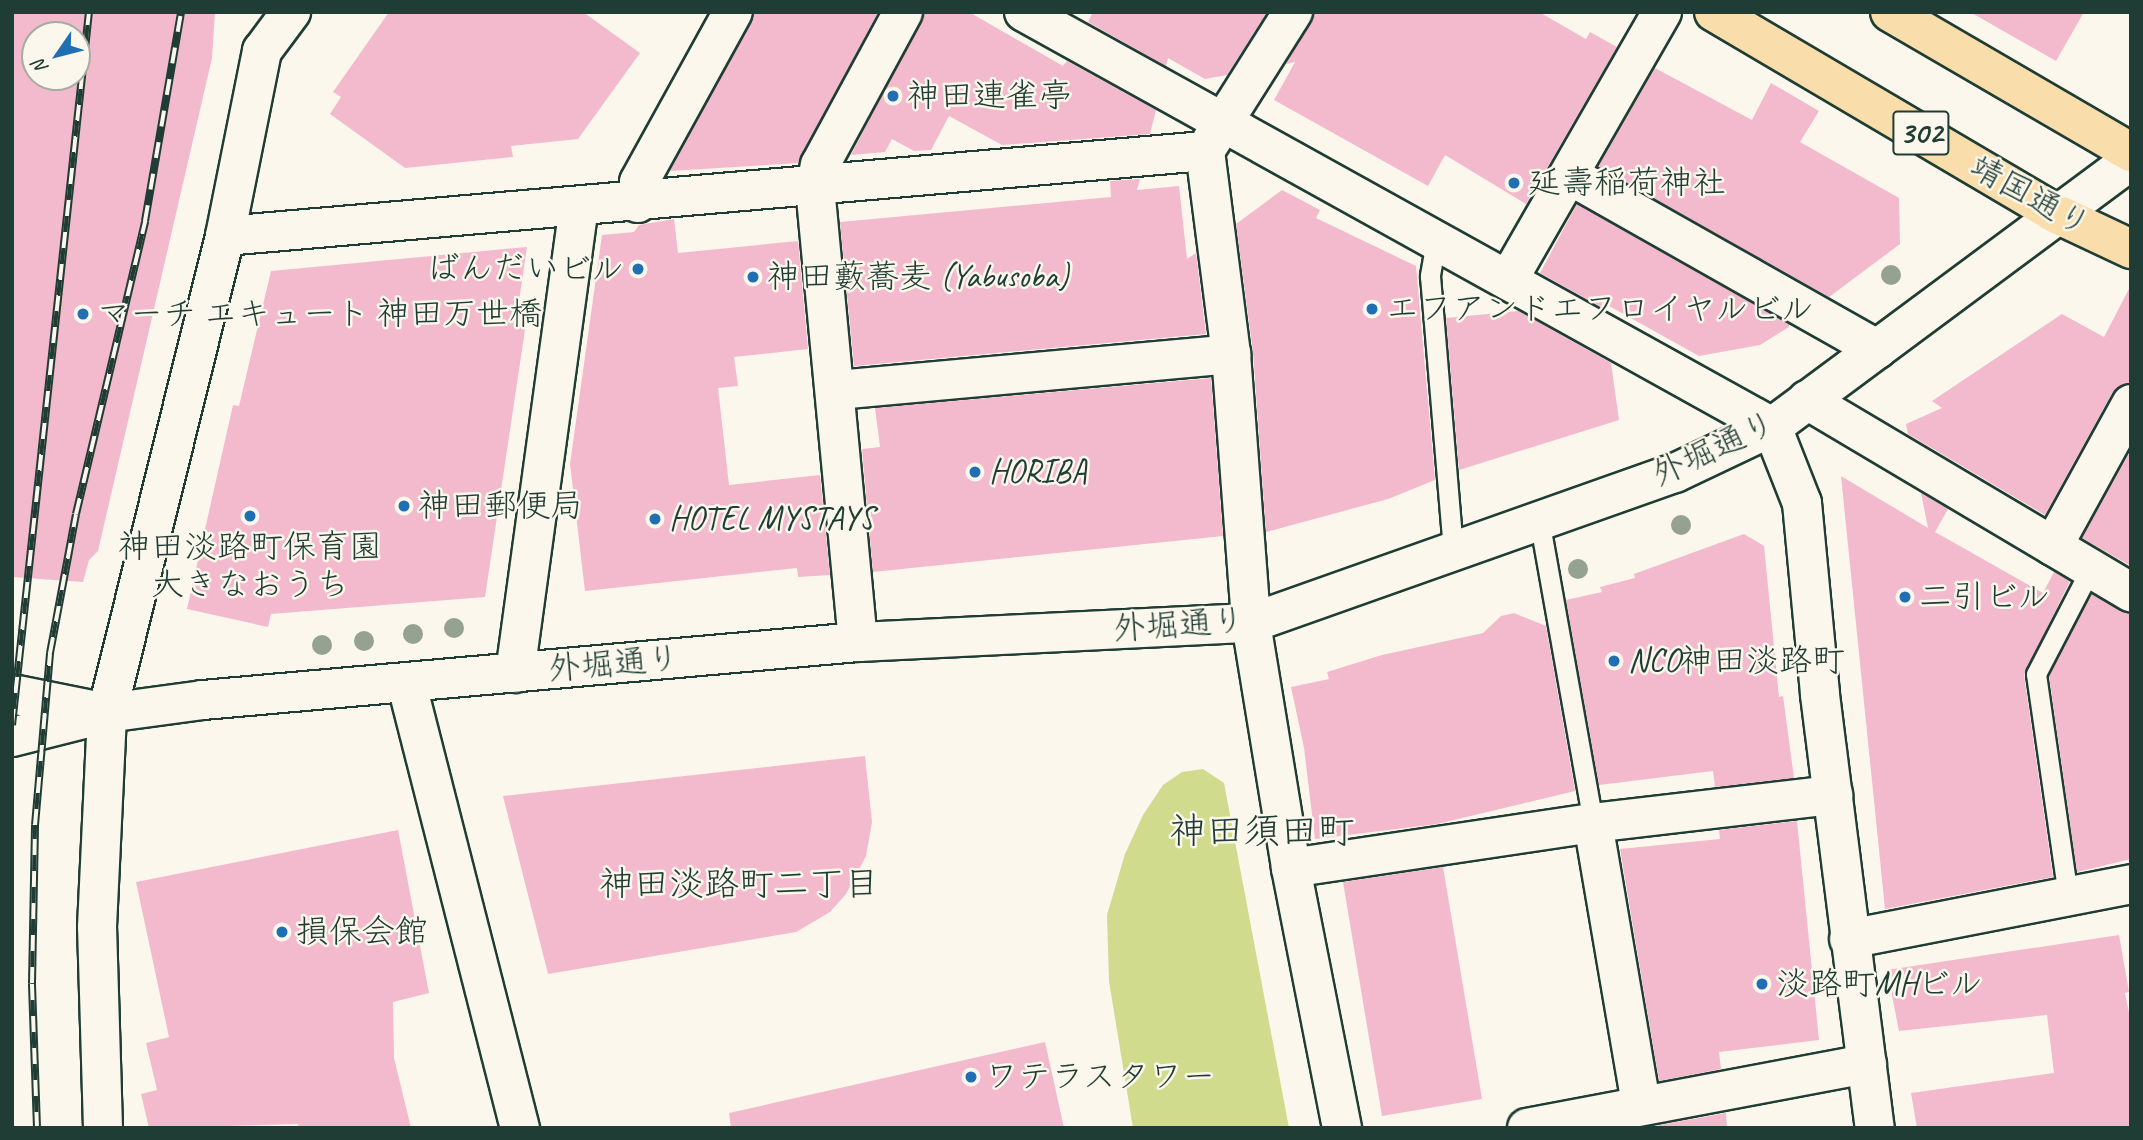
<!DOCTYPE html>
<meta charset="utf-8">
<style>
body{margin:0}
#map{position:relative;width:2143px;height:1140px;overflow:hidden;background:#fbf7ec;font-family:Caveat,"Klee One",sans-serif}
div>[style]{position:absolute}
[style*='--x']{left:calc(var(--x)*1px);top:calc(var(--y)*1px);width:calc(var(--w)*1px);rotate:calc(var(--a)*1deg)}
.green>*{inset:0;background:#d0db8e}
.building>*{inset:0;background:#f3bacd}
.roads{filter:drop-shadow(2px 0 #1f3d34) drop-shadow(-2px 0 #1f3d34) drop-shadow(0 2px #1f3d34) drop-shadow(0 -2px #1f3d34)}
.lane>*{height:19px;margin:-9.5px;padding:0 9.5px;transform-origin:9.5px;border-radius:9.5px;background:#fbf7ec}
.street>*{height:38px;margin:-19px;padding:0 19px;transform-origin:19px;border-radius:19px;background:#fbf7ec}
.secondary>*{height:38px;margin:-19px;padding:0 19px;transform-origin:19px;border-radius:19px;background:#fbf7ec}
.primary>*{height:38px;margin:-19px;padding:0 19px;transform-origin:19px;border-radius:19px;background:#f9ddab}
.rail>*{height:8px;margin-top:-4px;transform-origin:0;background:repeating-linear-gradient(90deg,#fbf7ec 0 16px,#1f3d34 0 32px);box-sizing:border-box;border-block:2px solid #1f3d34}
.trees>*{width:20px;height:20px;margin:-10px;border-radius:50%;background:#95a291}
.dots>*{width:19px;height:19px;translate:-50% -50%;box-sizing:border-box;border:4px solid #fbf7ec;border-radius:50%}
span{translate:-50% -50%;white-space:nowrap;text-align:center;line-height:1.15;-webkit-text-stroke:5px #fbf7ec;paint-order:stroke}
.shield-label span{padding:2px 5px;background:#fbf7ec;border:2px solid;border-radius:5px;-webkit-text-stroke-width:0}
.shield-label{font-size:32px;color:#1f3d34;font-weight:700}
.poi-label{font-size:33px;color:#1f3d34}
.left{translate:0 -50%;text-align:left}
.right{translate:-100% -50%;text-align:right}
.street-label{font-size:33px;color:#1f3d34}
.neighbourhood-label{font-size:35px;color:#1f3d34}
.quarter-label{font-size:37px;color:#1f3d34}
.frame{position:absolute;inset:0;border:14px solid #1f3d34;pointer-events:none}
.north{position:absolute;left:21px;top:21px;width:70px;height:70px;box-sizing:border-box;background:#fbf7ec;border:2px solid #a3ada2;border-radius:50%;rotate:235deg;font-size:19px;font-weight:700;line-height:28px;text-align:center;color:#1f3d34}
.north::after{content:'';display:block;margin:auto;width:24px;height:32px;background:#1f6fb2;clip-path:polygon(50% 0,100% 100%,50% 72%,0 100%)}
</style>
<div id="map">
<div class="green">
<div style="clip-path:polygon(1203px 769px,1224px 783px,1289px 1128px,1133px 1128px,1109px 981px,1107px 915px,1125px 854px,1143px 815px,1163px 785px,1182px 772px)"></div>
</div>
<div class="building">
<div style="clip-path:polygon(evenodd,12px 12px,215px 12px,212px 58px,98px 551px,89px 560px,83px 582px,12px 577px,12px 12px,35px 35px,77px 35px,77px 77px,35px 77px,35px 35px)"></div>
<div style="clip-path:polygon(389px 12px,583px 12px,640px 53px,578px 139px,511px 146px,513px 157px,405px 168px,330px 114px,341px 97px,333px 92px)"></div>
<div style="clip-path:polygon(755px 12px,878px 12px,798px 163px,670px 171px)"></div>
<div style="clip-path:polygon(925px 12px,969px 12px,1063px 66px,1067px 61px,1156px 110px,1150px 134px,1002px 145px,949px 116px,931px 150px,914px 151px,892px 139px,885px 152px,851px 155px)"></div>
<div style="clip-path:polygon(1093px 12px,1267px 12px,1227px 75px,1205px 79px,1168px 58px,1166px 66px,1088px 22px)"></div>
<div style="clip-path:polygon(1315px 12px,1539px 12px,1586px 39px,1590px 32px,1617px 47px,1526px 204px,1445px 155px,1428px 186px,1274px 100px,1295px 62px,1286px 64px)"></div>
<div style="clip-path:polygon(1970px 12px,2084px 12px,2056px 61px)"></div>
<div style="clip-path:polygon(1655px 68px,1752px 120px,1771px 83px,1819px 111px,1800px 142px,1899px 198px,1900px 244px,1829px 297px,1598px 167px)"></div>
<div style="clip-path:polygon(1140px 179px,1137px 190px,1179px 186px,1187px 259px,1196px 253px,1206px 334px,854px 366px,840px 222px,1111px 197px,1110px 181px)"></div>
<div style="clip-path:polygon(1282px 190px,1320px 210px,1316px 218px,1416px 266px,1435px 480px,1388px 499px,1266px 532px,1253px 352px,1236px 224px)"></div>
<div style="clip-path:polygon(1577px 204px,1789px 324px,1789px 327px,1760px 345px,1699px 356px,1602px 302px,1603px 308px,1540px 273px)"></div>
<div style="clip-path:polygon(674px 219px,678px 253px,798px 241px,808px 349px,734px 357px,738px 386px,718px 388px,729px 485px,820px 475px,830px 575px,798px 577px,797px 568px,585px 591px,570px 464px,602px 235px,634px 232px,639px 225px)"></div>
<div style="clip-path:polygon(527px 247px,519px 301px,529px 303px,485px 597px,271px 614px,268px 627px,187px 609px,233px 405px,239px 406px,271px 271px)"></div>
<div style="clip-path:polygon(2131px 285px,2131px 382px,2112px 393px,2045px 515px,1908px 434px,1906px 424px,1942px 408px,1932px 401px,2062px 314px,2104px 337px)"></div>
<div style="clip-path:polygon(1518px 311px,1611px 363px,1619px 420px,1459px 470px,1446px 318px)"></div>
<div style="clip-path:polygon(1211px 378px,1223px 536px,873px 572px,862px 449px,880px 447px,875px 408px)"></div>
<div style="clip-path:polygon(2131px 450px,2131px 566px,2082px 538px)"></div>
<div style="clip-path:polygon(1841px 476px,1928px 528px,1921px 493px,1948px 509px,1935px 532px,2043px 593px,2054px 572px,2070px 581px,2024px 675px,2053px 877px,1885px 909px)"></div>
<div style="clip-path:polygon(1744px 534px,1764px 546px,1779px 697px,1783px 696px,1794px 778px,1715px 787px,1713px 771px,1599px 785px,1566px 600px,1602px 592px,1600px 587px,1635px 578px,1634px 574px)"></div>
<div style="clip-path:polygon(2091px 594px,2131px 614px,2131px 859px,2077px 872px,2049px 676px)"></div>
<div style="clip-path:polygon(1514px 613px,1546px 626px,1575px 791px,1437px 824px,1315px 839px,1304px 748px,1291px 687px,1329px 679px,1327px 672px,1382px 655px,1483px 633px,1501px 616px)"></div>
<div style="clip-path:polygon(865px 756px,872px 822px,866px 856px,846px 894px,830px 912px,796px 932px,548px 974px,503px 796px)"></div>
<div style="clip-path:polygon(1797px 821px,1819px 1040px,1719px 1052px,1721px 1069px,1659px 1081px,1620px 849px,1720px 839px,1719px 830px)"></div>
<div style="clip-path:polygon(398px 830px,429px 993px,393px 1002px,394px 1058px,411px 1128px,299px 1128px,298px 1124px,149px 1128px,141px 1094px,157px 1090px,146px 1043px,169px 1037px,136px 882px)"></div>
<div style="clip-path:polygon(1443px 867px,1482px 1099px,1382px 1116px,1343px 882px)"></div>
<div style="clip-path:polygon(2119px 935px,2129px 992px,2125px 993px,2131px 1023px,2131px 1128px,1917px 1128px,1911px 1093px,2054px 1073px,2047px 1015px,1899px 1031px,1887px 970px)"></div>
<div style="clip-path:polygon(1045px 1042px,1064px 1128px,731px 1128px,729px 1113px)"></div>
<div style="clip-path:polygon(1726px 1113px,1727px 1128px,1649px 1128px,1649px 1127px)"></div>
</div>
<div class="roads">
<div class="lane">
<div style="--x:1436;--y:241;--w:36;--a:100"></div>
<div style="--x:1430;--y:276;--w:275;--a:85.2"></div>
<div style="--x:1539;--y:519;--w:309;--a:79.9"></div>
<div style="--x:2068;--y:896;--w:224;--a:-98.2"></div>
<div style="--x:2036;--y:674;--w:119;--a:-62.6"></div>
</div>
<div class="street">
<div style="--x:1024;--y:12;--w:855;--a:29.02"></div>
<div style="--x:1772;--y:427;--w:82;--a:68.5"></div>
<div style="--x:1802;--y:503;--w:193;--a:84.6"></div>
<div style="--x:1820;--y:695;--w:436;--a:82.8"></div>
<div style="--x:1205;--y:151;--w:205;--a:82.7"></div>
<div style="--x:1231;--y:354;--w:270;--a:85.7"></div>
<div style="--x:1251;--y:623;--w:248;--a:80.7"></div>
<div style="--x:1291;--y:868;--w:265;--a:78.9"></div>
<div style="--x:1569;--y:175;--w:354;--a:29.5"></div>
<div style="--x:638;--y:203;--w:21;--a:-87"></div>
<div style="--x:639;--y:182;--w:194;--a:-61.1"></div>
<div style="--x:225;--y:236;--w:984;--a:-4.96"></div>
<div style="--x:1205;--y:151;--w:165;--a:-57.7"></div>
<div style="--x:1508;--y:280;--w:309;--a:-60.1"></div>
<div style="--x:837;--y:390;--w:396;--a:-5.2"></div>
<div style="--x:1807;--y:400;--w:377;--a:30.7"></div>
<div style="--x:2053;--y:546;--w:162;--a:-61.2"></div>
<div style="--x:858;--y:642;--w:457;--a:-95.4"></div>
<div style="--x:815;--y:187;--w:23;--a:-77"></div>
<div style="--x:820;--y:165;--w:174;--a:-61.5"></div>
<div style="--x:515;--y:673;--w:470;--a:-82.2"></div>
<div style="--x:407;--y:685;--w:457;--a:75.7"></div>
<div style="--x:1593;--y:823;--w:286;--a:80.3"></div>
<div style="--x:1291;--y:868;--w:305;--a:-8.5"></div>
<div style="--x:1593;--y:823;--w:242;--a:-6.7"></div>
<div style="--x:1849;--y:939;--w:287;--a:-11"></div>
<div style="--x:1527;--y:1128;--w:346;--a:-10.7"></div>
</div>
<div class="secondary">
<div style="--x:12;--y:694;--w:86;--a:11.4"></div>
<div style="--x:12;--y:737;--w:98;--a:-14.2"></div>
<div style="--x:107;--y:713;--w:97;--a:-7.7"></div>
<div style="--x:203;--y:700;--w:658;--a:-5.06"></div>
<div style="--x:858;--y:642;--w:393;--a:-2.8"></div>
<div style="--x:1251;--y:623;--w:450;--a:-19.5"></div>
<div style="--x:1675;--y:473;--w:107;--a:-25.4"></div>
<div style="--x:1772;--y:427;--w:447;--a:-36.6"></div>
<div style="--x:103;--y:1128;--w:201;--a:-91.7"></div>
<div style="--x:97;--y:927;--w:214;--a:-87.3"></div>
<div style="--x:107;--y:713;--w:491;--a:-76.1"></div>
<div style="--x:225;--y:236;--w:189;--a:-78.7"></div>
<div style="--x:262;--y:51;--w:49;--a:-53.4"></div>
</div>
<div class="primary">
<div style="--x:1714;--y:12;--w:400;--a:30.5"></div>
<div style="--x:2059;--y:215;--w:80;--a:25.3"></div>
<div style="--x:1890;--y:12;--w:279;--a:30.2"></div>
</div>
</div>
<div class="rail">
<div style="--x:12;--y:725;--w:717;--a:-83.84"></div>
<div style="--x:37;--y:1128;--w:145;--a:-92"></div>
<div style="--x:32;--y:983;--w:158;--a:-88.9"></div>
<div style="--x:35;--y:825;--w:173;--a:-85"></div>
<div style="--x:50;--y:653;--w:141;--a:-79.4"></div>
<div style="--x:76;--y:514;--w:301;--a:-76.7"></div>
<div style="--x:145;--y:221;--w:212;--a:-80.2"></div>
</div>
<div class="trees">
<div style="left:1891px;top:275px"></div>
<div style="left:1681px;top:525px"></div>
<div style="left:1578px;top:569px"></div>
<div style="left:454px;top:628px"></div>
<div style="left:413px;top:634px"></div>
<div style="left:364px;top:641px"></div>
<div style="left:322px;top:645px"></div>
</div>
<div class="dots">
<div style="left:893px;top:96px;background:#1f6fb2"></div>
<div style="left:1514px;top:183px;background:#1f6fb2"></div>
<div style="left:638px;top:269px;background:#1f6fb2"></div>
<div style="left:753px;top:277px;background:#1f6fb2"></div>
<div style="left:1372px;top:309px;background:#1f6fb2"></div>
<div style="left:83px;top:314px;background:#1f6fb2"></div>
<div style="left:975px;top:472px;background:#1f6fb2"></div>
<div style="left:404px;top:506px;background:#1f6fb2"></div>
<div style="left:250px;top:516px;background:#1f6fb2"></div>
<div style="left:655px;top:519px;background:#1f6fb2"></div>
<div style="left:1905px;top:597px;background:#1f6fb2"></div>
<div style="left:1614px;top:661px;background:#1f6fb2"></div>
<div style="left:282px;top:932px;background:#1f6fb2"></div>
<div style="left:1762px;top:984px;background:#1f6fb2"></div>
<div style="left:971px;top:1077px;background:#1f6fb2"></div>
</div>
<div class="shield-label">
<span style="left:1921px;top:133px">302</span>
</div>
<div class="poi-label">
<span class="left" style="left:907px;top:96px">神田連雀亭</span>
<span class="left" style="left:1528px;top:183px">延壽稲荷神社</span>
<span class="right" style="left:624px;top:269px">ばんだいビル</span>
<span class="left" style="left:767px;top:277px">神田藪蕎麦 (Yabusoba)</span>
<span class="left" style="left:1386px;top:309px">エフアンドエフロイヤルビル</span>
<span class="left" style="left:97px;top:314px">マーチ エキュート 神田万世橋</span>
<span class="left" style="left:989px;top:472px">HORIBA</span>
<span class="left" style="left:418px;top:506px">神田郵便局</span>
<span class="left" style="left:669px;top:519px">HOTEL MYSTAYS</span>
<span style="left:250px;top:566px">神田淡路町保育園<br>大きなおうち</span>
<span class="left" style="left:1919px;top:597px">二引ビル</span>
<span class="left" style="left:1628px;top:661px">NCO神田淡路町</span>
<span class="left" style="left:296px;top:932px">損保会館</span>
<span class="left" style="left:1776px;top:984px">淡路町MHビル</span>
<span class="left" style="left:985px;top:1077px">ワテラスタワー</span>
</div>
<div class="street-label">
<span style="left:2030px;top:196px;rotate:29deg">靖国通り</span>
<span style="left:1714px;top:449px;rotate:-25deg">外堀通り</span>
<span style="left:1179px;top:625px;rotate:-4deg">外堀通り</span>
<span style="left:614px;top:664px;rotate:-5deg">外堀通り</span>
</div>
<div class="neighbourhood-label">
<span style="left:739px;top:884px">神田淡路町二丁目</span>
</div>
<div class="quarter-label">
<span style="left:1262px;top:831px">神田須田町</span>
</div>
<div class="frame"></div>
<div class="north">N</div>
</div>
